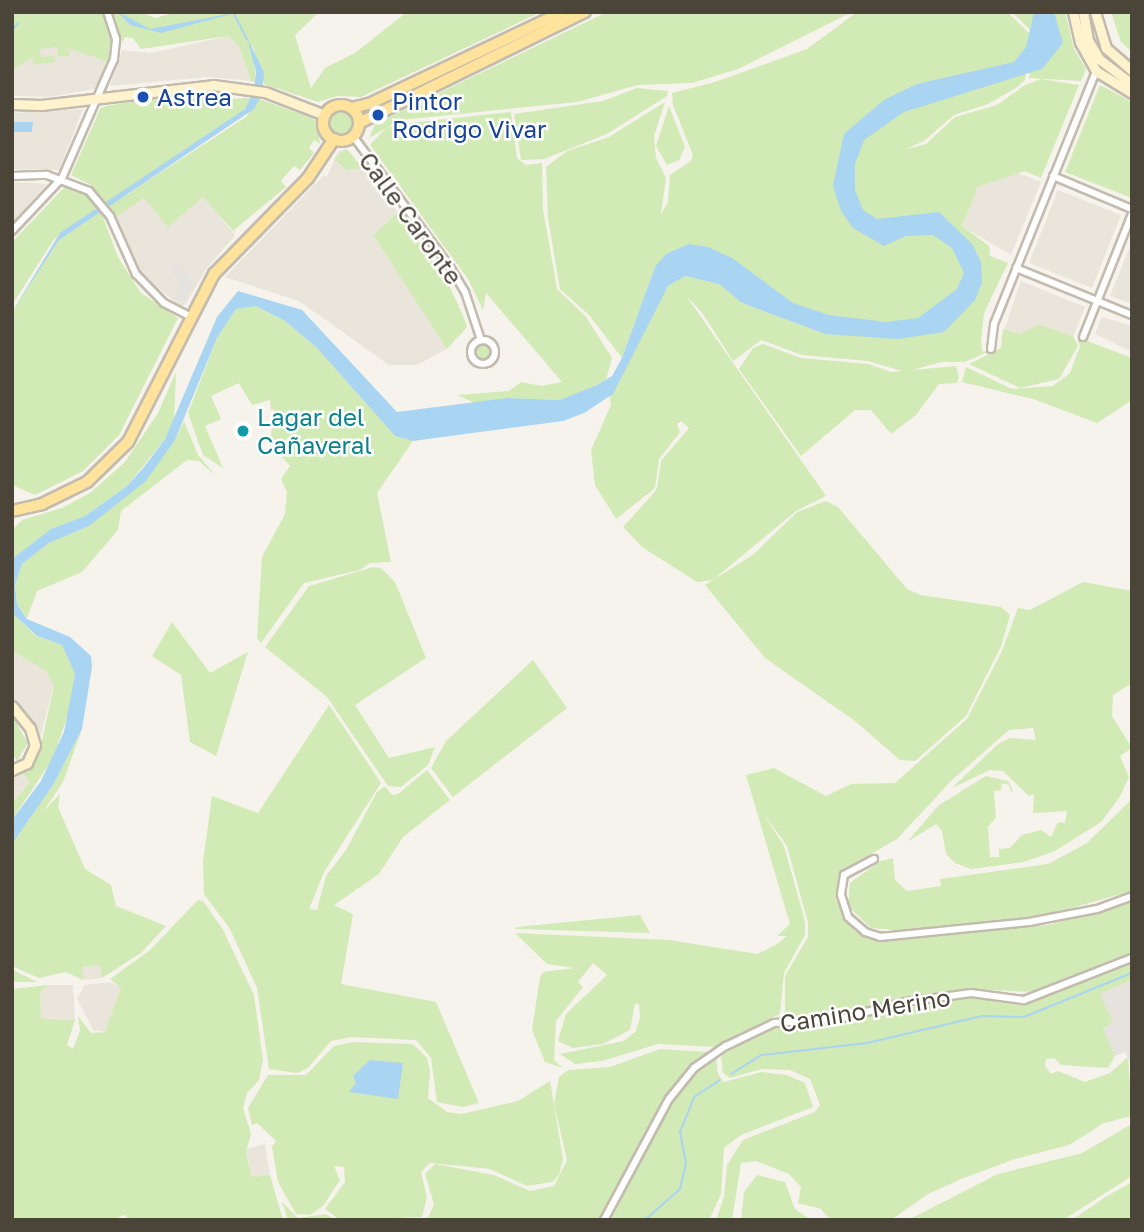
<!DOCTYPE html>
<meta charset="utf-8">
<style>
body{margin:0}
#map{position:relative;width:1144px;height:1232px;overflow:hidden;background:#f6f3ec;font-family:"Golos Text",sans-serif}
div>[style]{position:absolute}
[style*='--x']{left:calc(var(--x)*1px);top:calc(var(--y)*1px);width:calc(var(--w)*1px);rotate:calc(var(--a)*1deg)}
.residential>*{inset:0;background:#eae5da}
.industrial>*{inset:0;background:#e6e2dd}
.green>*{inset:0;background:#d2eab5}
.round{border-radius:50%}
.parking>*{inset:0;background:#e5e3e0}
.water>*{inset:0;background:#a9d4f2}
.stream>*{height:2px;margin:-1px;padding:0 1px;transform-origin:1px;border-radius:1px;background:#a9d4f2}
.roads{filter:drop-shadow(2px 0 #c2bbae) drop-shadow(-2px 0 #c2bbae) drop-shadow(0 2px #c2bbae) drop-shadow(0 -2px #c2bbae)}
.street>*{height:6px;margin:-3px;padding:0 3px;transform-origin:3px;border-radius:3px;background:#fff}
.street>.ring{margin:-3px;padding:0;box-sizing:content-box;background:none;border:6px solid #fff;border-radius:50%}
.secondary>*{height:9px;margin:-4.5px;padding:0 4.5px;transform-origin:4.5px;border-radius:4.5px;background:#fff3cd}
.primary>*{height:10px;margin:-5px;padding:0 5px;transform-origin:5px;border-radius:5px;background:#ffe39c}
.primary>.ring{margin:-5px;padding:0;box-sizing:content-box;background:none;border:10px solid #ffe39c;border-radius:50%}
.dots>*{width:19px;height:19px;translate:-50% -50%;box-sizing:border-box;border:4px solid #fff;border-radius:50%}
span{translate:-50% -50%;white-space:nowrap;text-align:center;line-height:1.15;-webkit-text-stroke:5px #fff;paint-order:stroke}
.transit-label{font-size:24px;color:#164399}
.left{translate:0 -50%;text-align:left}
.street-label{font-size:24px;color:#4b4439}
.culture-label{font-size:24px;color:#0d838f}
.frame{position:absolute;inset:0;border:14px solid #4b4439;pointer-events:none}
</style>
<div id="map">
<div class="residential">
<div style="clip-path:polygon(228px 36px,239px 46px,251px 81px,208px 77px,110px 86px,122px 50px,151px 53px)"></div>
<div style="clip-path:polygon(44px 40px,108px 62px,95px 89px,48px 97px,12px 96px,12px 68px)"></div>
<div style="clip-path:polygon(83px 109px,59px 170px,12px 169px,12px 113px)"></div>
<div style="clip-path:polygon(346px 149px,398px 212px,373px 235px,447px 349px,417px 365px,389px 365px,299px 301px,225px 277px,324px 175px,327px 177px,338px 152px)"></div>
<div style="clip-path:polygon(1018px 173px,1041px 182px,1011px 255px,962px 226px,978px 187px)"></div>
<div style="clip-path:polygon(12px 182px,47px 184px,12px 223px)"></div>
<div style="clip-path:polygon(1058px 190px,1121px 215px,1092px 288px,1029px 263px)"></div>
<div style="clip-path:polygon(203px 196px,235px 235px,205px 271px,185px 305px,180px 306px,138px 271px,116px 217px,144px 198px)"></div>
<div style="clip-path:polygon(1132px 242px,1132px 304px,1110px 296px)"></div>
<div style="clip-path:polygon(1021px 281px,1085px 307px,1072px 340px,1001px 339px)"></div>
<div style="clip-path:polygon(1102px 317px,1132px 326px,1132px 352px,1095px 334px)"></div>
<div style="clip-path:polygon(12px 651px,46px 671px,54px 684px,40px 738px,12px 696px)"></div>
<div style="clip-path:polygon(21px 770px,30px 782px,12px 804px,12px 773px)"></div>
<div style="clip-path:polygon(100px 965px,102px 978px,83px 980px,81px 967px)"></div>
<div style="clip-path:polygon(110px 982px,121px 987px,106px 1032px,93px 1030px,77px 999px,84px 985px)"></div>
<div style="clip-path:polygon(48px 985px,73px 985px,75px 1020px,41px 1019px,40px 993px)"></div>
<div style="clip-path:polygon(265px 1144px,270px 1175px,252px 1177px,246px 1149px)"></div>
</div>
<div class="industrial">
<div style="clip-path:polygon(1132px 980px,1132px 1067px,1125px 1052px,1115px 1056px,1103px 1028px,1112px 1023px,1100px 994px)"></div>
</div>
<div class="green">
<div style="clip-path:polygon(12px 12px,102px 12px,111px 39px,108px 62px,61px 46px,70px 50px,68px 57px,57px 56px,58px 47px,40px 49px,41px 57px,54px 56px,55px 62px,34px 65px,33px 57px,12px 70px)"></div>
<div style="clip-path:polygon(113px 12px,141px 12px,155px 18px,177px 12px,319px 12px,295px 35px,311px 88px,325px 68px,355px 53px,407px 12px,541px 12px,361px 97px,337px 96px,318px 102px,264px 84px,252px 44px,256px 82px,251px 81px,239px 46px,228px 36px,141px 49px,133px 38px,125px 37px,122px 43px)"></div>
<div style="clip-path:polygon(607px 12px,852px 12px,738px 69px,692px 83px,638px 85px,577px 102px,400px 120px,369px 138px,375px 124px)"></div>
<div style="clip-path:polygon(857px 12px,1007px 12px,1033px 37px,1025px 80px,1016px 88px,988px 104px,954px 115px,924px 141px,904px 150px,926px 144px,955px 117px,997px 105px,1025px 85px,1041px 79px,1079px 85px,1041px 178px,1025px 171px,978px 187px,962px 226px,989px 246px,990px 256px,1008px 263px,984px 313px,981px 340px,982px 351px,987px 352px,965px 362px,941px 362px,905px 372px,868px 361px,802px 355px,761px 340px,733px 361px,703px 314px,685px 294px,826px 496px,796px 511px,713px 580px,697px 582px,642px 547px,623px 527px,653px 494px,657px 488px,661px 461px,689px 428px,681px 421px,677px 424px,680px 432px,659px 459px,655px 488px,616px 519px,595px 485px,591px 450px,611px 405px,610px 396px,668px 286px,685px 276px,719px 284px,742px 303px,825px 334px,774px 290px,655px 267px,622px 358px,589px 315px,560px 289px,548px 218px,546px 167px,567px 151px,609px 137px,665px 102px,654px 136px,656px 158px,666px 178px,661px 214px,668px 202px,670px 175px,691px 161px,693px 155px,673px 105px,672px 93px,715px 82px,807px 49px)"></div>
<div style="clip-path:polygon(1012px 12px,1065px 12px,1074px 49px,1086px 69px,1081px 81px,1029px 78px,1033px 33px)"></div>
<div style="clip-path:polygon(1111px 12px,1132px 12px,1132px 52px,1121px 42px)"></div>
<div style="clip-path:polygon(1100px 85px,1132px 102px,1132px 198px,1065px 172px)"></div>
<div style="clip-path:polygon(637px 88px,668px 91px,667px 96px,607px 134px,544px 159px,521px 160px,514px 114px,603px 101px)"></div>
<div style="clip-path:polygon(224px 93px,224px 99px,252px 98px,245px 109px,107px 203px,91px 185px,71px 175px,101px 107px,168px 95px)"></div>
<div style="clip-path:polygon(259px 99px,310px 117px,316px 121px,320px 144px,314px 140px,309px 148px,314px 153px,300px 170px,294px 166px,281px 181px,286px 187px,234px 230px,236px 234px,203px 197px,168px 227px,144px 198px,116px 217px,109px 206px,246px 117px)"></div>
<div style="clip-path:polygon(669px 106px,685px 147px,679px 160px,667px 165px,656px 146px)"></div>
<div class="round" style="left:329px;top:110px;width:26px;height:26px"></div>
<div style="clip-path:polygon(511px 112px,517px 158px,526px 165px,542px 163px,543px 209px,557px 289px,586px 317px,612px 358px,606px 380px,579px 394px,560px 400px,507px 398px,475px 403px,457px 395px,509px 391px,521px 382px,542px 386px,562px 382px,486px 293px,483px 310px,468px 279px,370px 145px,386px 128px,401px 124px)"></div>
<div style="clip-path:polygon(346px 149px,349px 151px,362px 168px,346px 170px,334px 159px)"></div>
<div style="clip-path:polygon(65px 187px,86px 195px,99px 208px,54px 239px,12px 305px,12px 242px)"></div>
<div style="clip-path:polygon(101px 212px,118px 257px,141px 293px,178px 318px,119px 435px,83px 471px,35px 495px,12px 485px,12px 312px,59px 240px)"></div>
<div style="clip-path:polygon(398px 212px,448px 283px,464px 318px,467px 327px,447px 349px,373px 235px)"></div>
<div style="clip-path:polygon(256px 306px,285px 321px,317px 348px,395px 436px,413px 441px,377px 493px,391px 562px,370px 563px,360px 570px,304px 583px,261px 643px,257px 638px,262px 557px,285px 514px,287px 492px,281px 479px,290px 466px,270px 443px,274px 409px,271px 410px,270px 400px,252px 405px,239px 383px,211px 396px,221px 419px,205px 426px,223px 468px,203px 455px,188px 413px,217px 338px,236px 309px)"></div>
<div style="clip-path:polygon(1039px 325px,1073px 336px,1078px 346px,1059px 379px,1020px 388px,969px 364px,1001px 348px,1003px 329px,1020px 334px)"></div>
<div style="clip-path:polygon(1077px 337px,1132px 358px,1132px 400px,1097px 423px,1033px 399px,962px 382px,966px 367px,1012px 389px,1053px 386px,1070px 373px,1080px 346px)"></div>
<div style="clip-path:polygon(763px 344px,801px 358px,868px 364px,891px 372px,956px 366px,959px 377px,957px 383px,939px 384px,916px 415px,891px 434px,871px 410px,855px 410px,801px 456px,739px 369px,753px 348px)"></div>
<div class="round" style="left:474px;top:344px;width:18px;height:18px"></div>
<div style="clip-path:polygon(176px 372px,174px 419px,165px 439px,126px 487px,85px 516px,51px 529px,12px 559px,12px 530px,22px 520px,62px 508px,90px 493px,125px 462px,158px 413px)"></div>
<div style="clip-path:polygon(184px 421px,198px 455px,216px 476px,199px 461px,187px 460px,121px 511px,118px 530px,82px 572px,37px 591px,27px 618px,17px 604px,15px 585px,22px 564px,49px 543px,89px 526px,175px 440px)"></div>
<div style="clip-path:polygon(826px 501px,838px 507px,907px 589px,921px 595px,1001px 607px,1010px 615px,1001px 646px,966px 716px,915px 761px,900px 760px,855px 721px,765px 658px,705px 585px,754px 554px,797px 512px)"></div>
<div style="clip-path:polygon(373px 567px,381px 568px,395px 582px,426px 658px,355px 705px,389px 758px,435px 747px,428px 765px,401px 787px,388px 786px,327px 697px,265px 647px,309px 586px)"></div>
<div style="clip-path:polygon(1083px 582px,1132px 591px,1132px 683px,1113px 695px,1112px 716px,1132px 748px,1120px 756px,1129px 777px,1119px 798px,1101px 822px,1053px 852px,1023px 862px,971px 869px,955px 863px,946px 854px,942px 831px,936px 824px,907px 842px,939px 805px,986px 776px,1008px 781px,1012px 788px,1012px 794px,1009px 785px,1002px 783px,1001px 790px,994px 791px,996px 817px,988px 827px,990px 857px,999px 857px,999px 849px,1010px 848px,1022px 835px,1041px 830px,1051px 837px,1058px 822px,1065px 823px,1067px 811px,1033px 813px,1034px 794px,1029px 796px,1003px 771px,990px 770px,952px 788px,998px 744px,1010px 738px,1036px 740px,1033px 728px,1009px 730px,952px 780px,897px 839px,843px 870px,836px 899px,854px 931px,875px 940px,1048px 925px,1132px 902px,1132px 954px,1033px 992px,968px 989px,829px 1015px,781px 1017px,785px 1011px,785px 976px,808px 937px,808px 923px,787px 846px,762px 811px,784px 846px,805px 921px,805px 935px,784px 973px,780px 1014px,714px 1047px,658px 1044px,602px 1061px,575px 1064px,560px 1054px,624px 1041px,636px 1031px,640px 1017px,639px 1004px,635px 1004px,630px 1030px,603px 1044px,573px 1048px,558px 1041px,566px 1014px,607px 975px,593px 963px,578px 982px,583px 987px,556px 1021px,554px 1060px,563px 1068px,545px 1062px,532px 1030px,540px 977px,543px 972px,574px 968px,547px 964px,515px 933px,669px 940px,757px 954px,776px 945px,787px 936px,777px 936px,790px 924px,746px 775px,774px 768px,826px 796px,851px 784px,895px 783px,967px 719px,1002px 651px,1018px 608px,1030px 610px)"></div>
<div style="clip-path:polygon(12px 613px,36px 636px,62px 645px,75px 673px,73px 700px,53px 758px,12px 820px,12px 804px,30px 782px,21px 770px,28px 767px,40px 749px,54px 686px,46px 671px,12px 651px)"></div>
<div style="clip-path:polygon(172px 622px,210px 673px,248px 652px,216px 756px,190px 742px,181px 675px,152px 656px)"></div>
<div style="clip-path:polygon(533px 660px,567px 708px,453px 797px,431px 768px,446px 741px)"></div>
<div style="clip-path:polygon(329px 705px,381px 783px,324px 872px,309px 909px,317px 910px,326px 876px,346px 850px,377px 792px,385px 786px,392px 795px,398px 794px,427px 770px,450px 800px,403px 837px,379px 874px,334px 905px,353px 914px,341px 984px,436px 1002px,479px 1103px,463px 1107px,437px 1102px,431px 1058px,416px 1040px,351px 1037px,331px 1041px,308px 1068px,297px 1073px,269px 1069px,257px 988px,230px 929px,204px 894px,203px 862px,212px 796px,258px 813px)"></div>
<div style="clip-path:polygon(12px 716px,28px 743px,17px 761px,12px 753px)"></div>
<div style="clip-path:polygon(82px 729px,63px 782px,43px 812px,60px 794px,58px 807px,85px 869px,111px 885px,116px 906px,166px 926px,141px 953px,102px 978px,100px 965px,82px 967px,83px 980px,66px 972px,39px 978px,12px 966px,12px 844px,53px 785px)"></div>
<div style="clip-path:polygon(1132px 799px,1132px 891px,1043px 916px,904px 931px,871px 928px,848px 906px,850px 883px,881px 861px,893px 858px,895px 880px,907px 891px,941px 886px,940px 879px,1048px 864px,1087px 843px)"></div>
<div style="clip-path:polygon(198px 900px,203px 901px,222px 928px,254px 995px,263px 1060px,259px 1080px,247px 1093px,243px 1108px,251px 1134px,246px 1152px,252px 1177px,270px 1175px,283px 1220px,133px 1220px,123px 1215px,114px 1220px,12px 1220px,12px 989px,48px 985px,40px 993px,41px 1019px,75px 1020px,67px 1045px,73px 1049px,80px 1030px,78px 1016px,91px 1033px,105px 1032px,121px 988px,110px 979px,149px 951px)"></div>
<div style="clip-path:polygon(640px 915px,650px 933px,515px 929px,517px 927px)"></div>
<div style="clip-path:polygon(1132px 962px,1132px 980px,1100px 994px,1113px 1023px,1103px 1028px,1115px 1056px,1108px 1068px,1061px 1065px,1054px 1058px,1046px 1059px,1045px 1066px,1051px 1074px,1058px 1071px,1085px 1082px,1110px 1073px,1128px 1057px,1132px 1116px,1104px 1123px,1069px 1145px,1015px 1159px,961px 1179px,928px 1194px,891px 1220px,830px 1220px,821px 1209px,798px 1203px,801px 1187px,789px 1174px,756px 1161px,741px 1163px,732px 1220px,716px 1220px,724px 1197px,727px 1165px,743px 1140px,815px 1112px,820px 1105px,810px 1079px,790px 1070px,762px 1069px,730px 1078px,723px 1073px,721px 1056px,741px 1044px,783px 1025px,839px 1022px,958px 997px,1022px 1003px)"></div>
<div style="clip-path:polygon(13px 970px,37px 982px,12px 982px)"></div>
<div style="clip-path:polygon(353px 1042px,413px 1044px,427px 1058px,430px 1071px,428px 1098px,447px 1112px,462px 1114px,518px 1101px,550px 1081px,563px 1159px,559px 1175px,552px 1182px,527px 1186px,490px 1169px,430px 1163px,421px 1172px,427px 1197px,422px 1217px,340px 1220px,325px 1209px,345px 1182px,344px 1167px,334px 1166px,340px 1180px,323px 1206px,310px 1215px,296px 1214px,278px 1182px,272px 1147px,276px 1141px,257px 1123px,252px 1125px,248px 1108px,268px 1075px,306px 1075px,334px 1046px)"></div>
<div style="clip-path:polygon(660px 1049px,707px 1052px,669px 1093px,601px 1220px,427px 1220px,434px 1204px,425px 1174px,435px 1164px,494px 1175px,530px 1191px,554px 1186px,567px 1160px,554px 1104px,559px 1077px,568px 1070px,610px 1067px)"></div>
<div style="clip-path:polygon(716px 1056px,718px 1074px,724px 1082px,761px 1072px,787px 1075px,805px 1083px,813px 1107px,741px 1135px,724px 1148px,721px 1194px,709px 1220px,611px 1220px,667px 1109px,686px 1081px)"></div>
<div style="clip-path:polygon(1132px 1124px,1132px 1176px,1063px 1220px,908px 1220px,998px 1174px,1082px 1153px)"></div>
<div style="clip-path:polygon(757px 1175px,785px 1182px,795px 1209px,811px 1220px,741px 1220px,744px 1192px)"></div>
<div style="clip-path:polygon(1132px 1182px,1132px 1220px,1072px 1220px,1107px 1196px)"></div>
<div style="clip-path:polygon(282px 1202px,298px 1218px,326px 1214px,335px 1220px,288px 1220px)"></div>
</div>
<div class="parking">
<div style="clip-path:polygon(176px 261px,194px 282px,181px 303px,173px 298px,182px 284px,169px 267px)"></div>
</div>
<div class="water">
<div style="clip-path:polygon(118px 12px,150px 29px,239px 12px,161px 33px,130px 25px)"></div>
<div style="clip-path:polygon(1034px 12px,1054px 12px,1063px 43px,1042px 69px,904px 112px,864px 140px,855px 164px,855px 190px,863px 210px,877px 219px,939px 212px,972px 244px,981px 262px,982px 283px,975px 300px,944px 332px,898px 339px,825px 334px,742px 303px,719px 284px,685px 276px,668px 286px,613px 394px,584px 413px,563px 421px,413px 441px,395px 436px,317px 348px,285px 321px,256px 306px,236px 309px,217px 338px,175px 440px,146px 481px,89px 526px,49px 543px,22px 564px,15px 585px,17px 604px,27px 619px,70px 637px,91px 656px,92px 667px,82px 729px,53px 785px,12px 844px,12px 820px,41px 781px,64px 732px,75px 674px,62px 645px,37px 636px,12px 613px,12px 559px,51px 529px,85px 516px,126px 487px,144px 467px,165px 439px,217px 317px,238px 291px,302px 310px,397px 412px,507px 398px,560px 400px,597px 385px,612px 376px,622px 358px,655px 267px,666px 254px,689px 244px,708px 247px,732px 258px,793px 303px,829px 315px,886px 322px,918px 318px,957px 289px,964px 273px,952px 248px,933px 235px,906px 236px,884px 246px,853px 228px,841px 211px,833px 186px,844px 134px,884px 100px,917px 84px,1014px 62px,1026px 47px)"></div>
<div style="clip-path:polygon(247px 38px,264px 72px,262px 94px,254px 109px,59px 240px,12px 312px,60px 233px,245px 109px,254px 90px,256px 72px)"></div>
<div style="clip-path:polygon(12px 122px,33px 122px,32px 132px,12px 132px)"></div>
<div style="clip-path:polygon(370px 1060px,403px 1063px,398px 1099px,349px 1092px,356px 1083px,353px 1076px)"></div>
</div>
<div class="stream">
<div style="--x:233;--y:12;--w:31;--a:63"></div>
<div style="--x:12;--y:31;--w:10;--a:-53"></div>
<div style="--x:731;--y:1074;--w:36;--a:-32"></div>
<div style="--x:761;--y:1055;--w:107;--a:-6.5"></div>
<div style="--x:867;--y:1043;--w:118;--a:-13.2"></div>
<div style="--x:982;--y:1016;--w:42;--a:1.4"></div>
<div style="--x:1024;--y:1017;--w:117;--a:-22.2"></div>
<div style="--x:645;--y:1220;--w:47;--a:-41.5"></div>
<div style="--x:680;--y:1189;--w:27;--a:-77"></div>
<div style="--x:686;--y:1163;--w:32;--a:-101"></div>
<div style="--x:680;--y:1132;--w:38;--a:-68"></div>
<div style="--x:694;--y:1097;--w:30;--a:-33"></div>
</div>
<div class="roads">
<div class="street">
<div style="--x:353;--y:136;--w:163;--a:53.5"></div>
<div style="--x:450;--y:267;--w:29;--a:59"></div>
<div style="--x:465;--y:292;--w:51;--a:71.6"></div>
<div style="--x:12;--y:176;--w:35;--a:-2"></div>
<div style="--x:47;--y:175;--w:45;--a:20.9"></div>
<div style="--x:89;--y:191;--w:33;--a:50"></div>
<div style="--x:110;--y:216;--w:64;--a:65.9"></div>
<div style="--x:136;--y:274;--w:40;--a:46"></div>
<div style="--x:164;--y:303;--w:30;--a:27"></div>
<div style="--x:1053;--y:176;--w:86;--a:22.7"></div>
<div style="--x:12;--y:231;--w:73;--a:-46.7"></div>
<div style="--x:62;--y:178;--w:130;--a:-66.4"></div>
<div style="--x:114;--y:59;--w:20;--a:-84"></div>
<div style="--x:116;--y:39;--w:28;--a:-108"></div>
<div style="--x:1016;--y:268;--w:125;--a:22.1"></div>
<div style="--x:1083;--y:337;--w:132;--a:-68.3"></div>
<div class="ring" style="left:471px;top:340px;width:18px;height:18px"></div>
<div style="--x:991;--y:349;--w:25;--a:-83"></div>
<div style="--x:994;--y:324;--w:273;--a:-68"></div>
<div style="--x:874;--y:859;--w:34;--a:152"></div>
<div style="--x:844;--y:875;--w:20;--a:99"></div>
<div style="--x:841;--y:895;--w:23;--a:72"></div>
<div style="--x:848;--y:917;--w:23;--a:41"></div>
<div style="--x:865;--y:932;--w:16;--a:18"></div>
<div style="--x:880;--y:937;--w:150;--a:-5.7"></div>
<div style="--x:1029;--y:922;--w:69;--a:-10.8"></div>
<div style="--x:1097;--y:909;--w:37;--a:-20"></div>
<div style="--x:604;--y:1220;--w:137;--a:-61.8"></div>
<div style="--x:669;--y:1099;--w:40;--a:-51"></div>
<div style="--x:694;--y:1068;--w:39;--a:-35"></div>
<div style="--x:726;--y:1046;--w:53;--a:-25.6"></div>
<div style="--x:774;--y:1023;--w:65;--a:-3.5"></div>
<div style="--x:839;--y:1019;--w:68;--a:-14.4"></div>
<div style="--x:905;--y:1002;--w:67;--a:-7.8"></div>
<div style="--x:971;--y:993;--w:53;--a:7.5"></div>
<div style="--x:1024;--y:1000;--w:116;--a:-21.3"></div>
</div>
<div class="secondary">
<div style="--x:1073;--y:12;--w:31;--a:77"></div>
<div style="--x:1080;--y:42;--w:33;--a:61"></div>
<div style="--x:1096;--y:71;--w:42;--a:31.4"></div>
<div style="--x:1083;--y:12;--w:28;--a:80"></div>
<div style="--x:1088;--y:40;--w:22;--a:60"></div>
<div style="--x:1099;--y:59;--w:41;--a:37.1"></div>
<div style="--x:1095;--y:12;--w:38;--a:73"></div>
<div style="--x:1106;--y:48;--w:35;--a:41"></div>
<div style="--x:12;--y:104;--w:29;--a:2"></div>
<div style="--x:41;--y:105;--w:173;--a:-6.6"></div>
<div style="--x:213;--y:85;--w:52;--a:7.7"></div>
<div style="--x:265;--y:92;--w:64;--a:21"></div>
<div style="--x:12;--y:706;--w:28;--a:51"></div>
<div style="--x:30;--y:728;--w:18;--a:74"></div>
<div style="--x:35;--y:745;--w:20;--a:114"></div>
<div style="--x:27;--y:763;--w:17;--a:155"></div>
</div>
<div class="primary">
<div class="ring" style="left:323px;top:105px;width:26px;height:26px"></div>
<div style="--x:351;--y:108;--w:18;--a:-13"></div>
<div style="--x:369;--y:104;--w:215;--a:-25.4"></div>
<div style="--x:359;--y:123;--w:252;--a:-26.2"></div>
<div style="--x:12;--y:511;--w:31;--a:-13"></div>
<div style="--x:42;--y:504;--w:50;--a:-26.1"></div>
<div style="--x:87;--y:482;--w:57;--a:-44.3"></div>
<div style="--x:128;--y:442;--w:189;--a:-62.9"></div>
<div style="--x:214;--y:274;--w:134;--a:-45.6"></div>
<div style="--x:308;--y:178;--w:47;--a:-56.3"></div>
</div>
</div>
<div class="dots">
<div style="left:143px;top:97px;background:#1a4fb4"></div>
<div style="left:378px;top:115px;background:#1a4fb4"></div>
<div style="left:243px;top:431px;background:#0f9aa8"></div>
</div>
<div class="transit-label">
<span class="left" style="left:157px;top:97px">Astrea</span>
<span class="left" style="left:392px;top:115px">Pintor<br>Rodrigo Vivar</span>
</div>
<div class="street-label">
<span style="left:411px;top:218px;rotate:54deg">Calle Caronte</span>
<span style="left:865px;top:1010px;rotate:-9deg">Camino Merino</span>
</div>
<div class="culture-label">
<span class="left" style="left:257px;top:431px">Lagar del<br>Cañaveral</span>
</div>
<div class="frame"></div>
</div>
